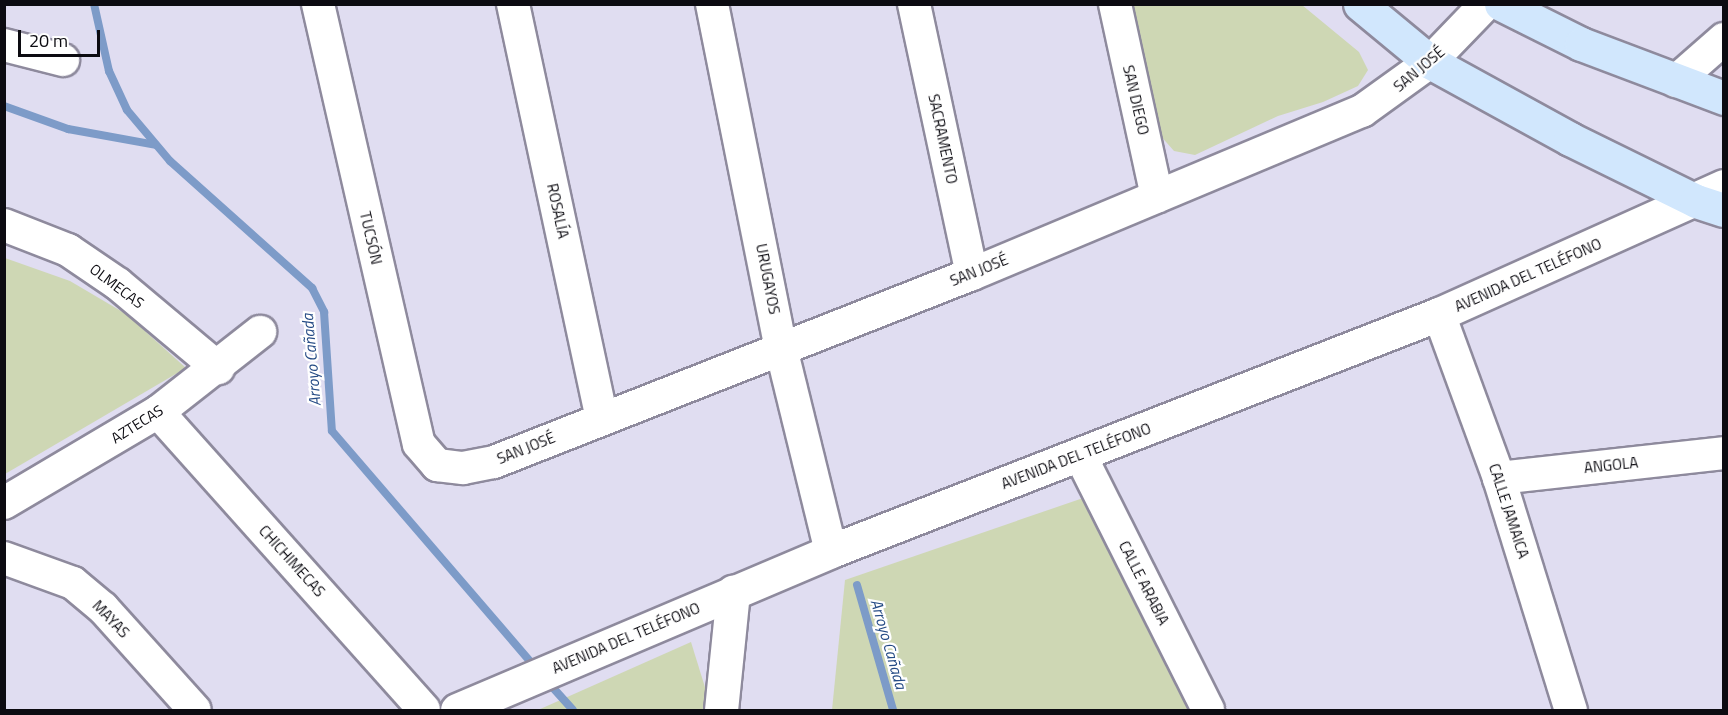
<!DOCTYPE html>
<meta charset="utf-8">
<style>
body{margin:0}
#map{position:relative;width:1728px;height:715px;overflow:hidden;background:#e0ddf1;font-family:"Titillium Web",sans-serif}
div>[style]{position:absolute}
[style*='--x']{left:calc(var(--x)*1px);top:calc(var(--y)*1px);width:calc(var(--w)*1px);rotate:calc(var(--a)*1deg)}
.green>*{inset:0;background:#ced7b4}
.stream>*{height:8px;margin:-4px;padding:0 4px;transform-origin:4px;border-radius:4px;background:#7d9bc8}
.roads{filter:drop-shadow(2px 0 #8e8a9d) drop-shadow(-2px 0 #8e8a9d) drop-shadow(0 2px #8e8a9d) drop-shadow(0 -2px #8e8a9d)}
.minor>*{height:32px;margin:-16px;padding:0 16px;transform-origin:16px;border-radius:16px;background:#fff}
.tertiary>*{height:33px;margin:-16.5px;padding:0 16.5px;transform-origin:16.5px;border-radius:16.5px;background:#fff}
.secondary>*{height:33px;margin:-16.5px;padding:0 16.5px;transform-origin:16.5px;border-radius:16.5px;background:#d1e7fd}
span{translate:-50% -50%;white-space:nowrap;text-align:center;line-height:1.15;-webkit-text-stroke:4.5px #fff;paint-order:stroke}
.street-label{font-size:15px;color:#0c0b11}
.water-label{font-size:16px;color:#254b85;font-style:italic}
.frame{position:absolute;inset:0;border:6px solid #0c0b11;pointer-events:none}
.scale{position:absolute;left:18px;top:30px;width:82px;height:27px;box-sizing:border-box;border:3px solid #0c0b11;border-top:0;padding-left:8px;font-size:18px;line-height:21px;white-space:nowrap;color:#0c0b11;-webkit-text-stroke:4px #fff;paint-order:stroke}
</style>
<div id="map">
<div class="green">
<div style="clip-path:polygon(1130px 5px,1302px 5px,1359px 52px,1368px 70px,1358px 86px,1323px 102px,1278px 116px,1195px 155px,1174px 151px,1159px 134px)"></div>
<div style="clip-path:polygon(5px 258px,70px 281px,126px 314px,186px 368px,5px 474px)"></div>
<div style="clip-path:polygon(1086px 497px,1197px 710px,832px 710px,845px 580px)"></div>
<div style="clip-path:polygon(691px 642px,712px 710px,538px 710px)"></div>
</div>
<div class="stream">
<div style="--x:94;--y:4;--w:69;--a:77.4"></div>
<div style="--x:109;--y:71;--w:43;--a:65.2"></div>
<div style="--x:127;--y:110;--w:67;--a:49.9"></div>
<div style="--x:170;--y:161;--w:191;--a:41.8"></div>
<div style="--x:312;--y:288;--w:27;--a:63"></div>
<div style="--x:324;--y:312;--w:119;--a:86.2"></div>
<div style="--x:332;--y:431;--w:313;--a:49.3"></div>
<div style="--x:4;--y:106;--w:68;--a:19.8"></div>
<div style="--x:68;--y:129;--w:89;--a:10.3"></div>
<div style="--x:857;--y:585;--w:130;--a:73.9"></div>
<div style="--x:546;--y:680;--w:40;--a:48"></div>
</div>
<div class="roads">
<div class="minor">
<div style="--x:318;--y:4;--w:451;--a:77.1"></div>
<div style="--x:419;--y:444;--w:28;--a:49"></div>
<div style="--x:437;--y:465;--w:26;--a:7"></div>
<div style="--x:463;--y:468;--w:32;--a:-11"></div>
<div style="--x:494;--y:462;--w:514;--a:-21.47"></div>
<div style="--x:972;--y:274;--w:423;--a:-22.7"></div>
<div style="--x:1362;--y:111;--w:84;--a:-35.8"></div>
<div style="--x:1430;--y:62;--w:81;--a:-46"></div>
<div style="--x:513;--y:4;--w:423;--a:77.9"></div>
<div style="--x:712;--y:4;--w:351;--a:78.7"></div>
<div style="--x:781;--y:348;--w:209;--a:76.2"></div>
<div style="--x:914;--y:4;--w:276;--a:77.9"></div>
<div style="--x:1115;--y:4;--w:197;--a:77.7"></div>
<div style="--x:4;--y:45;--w:61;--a:14.3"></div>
<div style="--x:1676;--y:81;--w:64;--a:-41.2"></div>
<div style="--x:4;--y:225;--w:69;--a:21.3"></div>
<div style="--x:68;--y:250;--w:60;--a:34.2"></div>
<div style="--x:118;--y:284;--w:131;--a:40"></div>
<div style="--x:1439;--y:314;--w:175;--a:69.9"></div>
<div style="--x:1499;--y:478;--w:243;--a:72.8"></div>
<div style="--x:158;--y:412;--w:399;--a:48.2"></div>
<div style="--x:1080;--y:455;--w:285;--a:63.3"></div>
<div style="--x:1499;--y:478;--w:226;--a:-6.3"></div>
<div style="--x:4;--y:503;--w:179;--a:-30.6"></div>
<div style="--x:158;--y:412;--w:130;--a:-38.1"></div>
<div style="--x:4;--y:558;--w:73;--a:19.9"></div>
<div style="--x:73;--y:583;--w:39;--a:40"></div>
<div style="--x:103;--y:608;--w:137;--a:48"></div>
</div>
<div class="tertiary">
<div style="--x:457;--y:710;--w:406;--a:-23"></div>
<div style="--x:831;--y:551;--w:653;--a:-21.3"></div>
<div style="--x:1439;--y:314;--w:312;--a:-24.2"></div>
<div style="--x:721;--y:710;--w:119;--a:-84.2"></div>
</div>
<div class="secondary">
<div style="--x:1360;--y:4;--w:91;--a:39.6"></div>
<div style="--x:1430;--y:62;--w:160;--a:28.8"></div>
<div style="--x:1570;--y:139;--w:140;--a:26.2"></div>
<div style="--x:1696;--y:201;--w:29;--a:18"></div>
<div style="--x:1501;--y:4;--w:89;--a:26.6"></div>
<div style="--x:1581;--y:44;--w:153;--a:20.7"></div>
</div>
</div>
<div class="street-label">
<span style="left:1419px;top:69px;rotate:-40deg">SAN JOSÉ</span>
<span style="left:1136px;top:100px;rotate:77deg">SAN DIEGO</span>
<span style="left:943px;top:139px;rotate:78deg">SACRAMENTO</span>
<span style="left:558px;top:211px;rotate:78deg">ROSALÍA</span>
<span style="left:371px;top:238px;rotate:77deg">TUCSÓN</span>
<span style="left:979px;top:270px;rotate:-22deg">SAN JOSÉ</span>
<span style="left:1528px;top:275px;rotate:-24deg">AVENIDA DEL TELÉFONO</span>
<span style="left:768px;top:279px;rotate:79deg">URUGAYOS</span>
<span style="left:117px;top:286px;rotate:37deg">OLMECAS</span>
<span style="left:137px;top:424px;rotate:-32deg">AZTECAS</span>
<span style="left:526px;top:448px;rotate:-22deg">SAN JOSÉ</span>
<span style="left:1076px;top:456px;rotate:-21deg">AVENIDA DEL TELÉFONO</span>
<span style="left:1611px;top:465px;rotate:-6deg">ANGOLA</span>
<span style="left:1509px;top:511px;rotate:72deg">CALLE JAMAICA</span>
<span style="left:292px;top:561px;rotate:48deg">CHICHIMECAS</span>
<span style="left:1144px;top:583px;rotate:63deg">CALLE ARABIA</span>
<span style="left:111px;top:619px;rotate:46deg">MAYAS</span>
<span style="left:626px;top:638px;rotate:-23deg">AVENIDA DEL TELÉFONO</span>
</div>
<div class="water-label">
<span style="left:311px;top:360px;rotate:-95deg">Arroyo Cañada</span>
<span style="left:889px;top:644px;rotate:74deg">Arroyo Cañada</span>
</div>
<div class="frame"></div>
<div class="scale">20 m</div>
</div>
